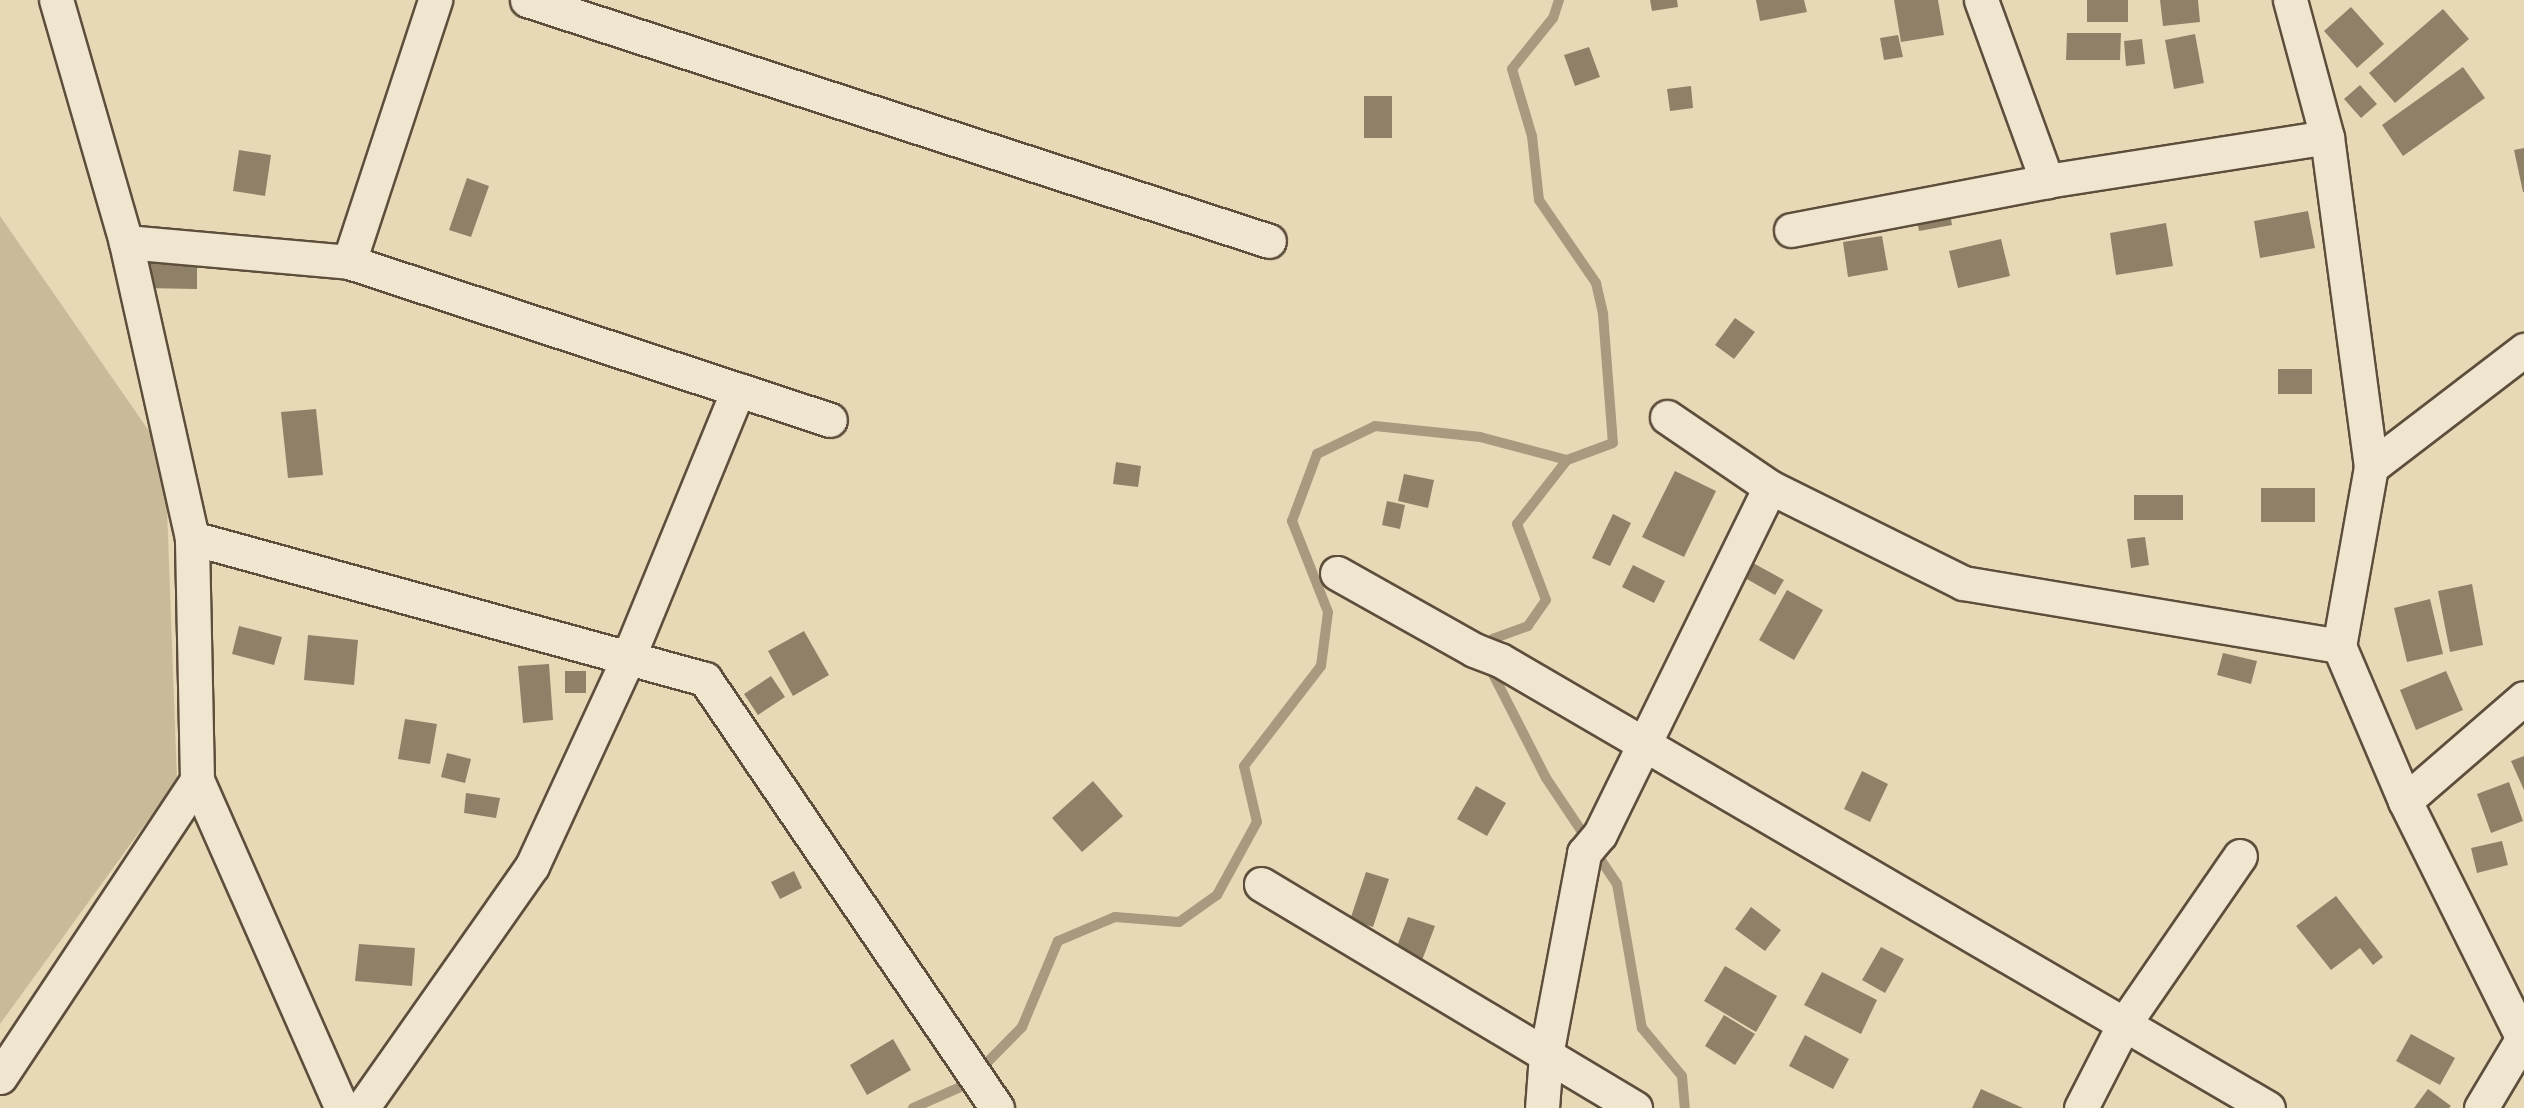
<!DOCTYPE html>
<style>
body{margin:0}
#map{position:relative;width:2524px;height:1108px;overflow:hidden;background:#e8d9b6;font-family:Vollkorn,serif}
div>[style]{position:absolute}
[style*='--x']{left:calc(var(--x)*1px);top:calc(var(--y)*1px);width:calc(var(--w)*1px);rotate:calc(var(--a)*1deg)}
.green>*{inset:0;background:#c9ba9a}
.stream>*{height:10px;margin:-5px;padding:0 5px;transform-origin:5px;border-radius:5px;background:#a99a7f}
.building>*{inset:0;background:#8f8068}
.roads{filter:drop-shadow(2px 0 #5d4e3c) drop-shadow(-2px 0 #5d4e3c) drop-shadow(0 2px #5d4e3c) drop-shadow(0 -2px #5d4e3c)}
.street>*{height:33px;margin:-16.5px;padding:0 16.5px;transform-origin:16.5px;border-radius:16.5px;background:#f0e6d0}
span{translate:-50% -50%;white-space:nowrap;text-align:center;line-height:1.15;-webkit-text-stroke:7px #f0e6d0;paint-order:stroke}
</style>
<div id="map">
<div class="green">
<div style="clip-path:polygon(0 216px,165px 454px,177px 780px,0 1024px)"></div>
</div>
<div class="stream">
<div style="--x:1559;--y:0;--w:19;--a:108"></div>
<div style="--x:1553;--y:18;--w:65;--a:128.8"></div>
<div style="--x:1512;--y:69;--w:70;--a:73.4"></div>
<div style="--x:1532;--y:136;--w:64;--a:83.8"></div>
<div style="--x:1539;--y:200;--w:101;--a:55.5"></div>
<div style="--x:1596;--y:283;--w:32;--a:77"></div>
<div style="--x:1603;--y:314;--w:129;--a:85.6"></div>
<div style="--x:1613;--y:443;--w:49;--a:159.7"></div>
<div style="--x:1567;--y:460;--w:81;--a:128"></div>
<div style="--x:1517;--y:524;--w:81;--a:69.1"></div>
<div style="--x:1546;--y:600;--w:32;--a:125"></div>
<div style="--x:1528;--y:626;--w:37;--a:160"></div>
<div style="--x:1493;--y:639;--w:35;--a:90"></div>
<div style="--x:1493;--y:674;--w:117;--a:63"></div>
<div style="--x:1546;--y:778;--w:128;--a:56.2"></div>
<div style="--x:1617;--y:884;--w:146;--a:80.2"></div>
<div style="--x:1642;--y:1028;--w:62;--a:50.2"></div>
<div style="--x:1682;--y:1076;--w:32;--a:85"></div>
<div style="--x:913;--y:1108;--w:57;--a:-23.9"></div>
<div style="--x:965;--y:1085;--w:81;--a:-45.5"></div>
<div style="--x:1022;--y:1027;--w:93;--a:-67.3"></div>
<div style="--x:1058;--y:941;--w:62;--a:-22.8"></div>
<div style="--x:1115;--y:917;--w:64;--a:4.5"></div>
<div style="--x:1179;--y:922;--w:47;--a:-35.4"></div>
<div style="--x:1217;--y:895;--w:83;--a:-61.3"></div>
<div style="--x:1257;--y:822;--w:57;--a:-103.1"></div>
<div style="--x:1244;--y:766;--w:126;--a:-52.4"></div>
<div style="--x:1321;--y:666;--w:54;--a:-82.6"></div>
<div style="--x:1328;--y:612;--w:98;--a:-111.6"></div>
<div style="--x:1292;--y:521;--w:72;--a:-69.5"></div>
<div style="--x:1317;--y:454;--w:64;--a:-25.8"></div>
<div style="--x:1375;--y:426;--w:106;--a:6"></div>
<div style="--x:1480;--y:437;--w:90;--a:14.8"></div>
</div>
<div class="building">
<div style="clip-path:polygon(1650px 0,1677px 0,1678px 7px,1652px 11px)"></div>
<div style="clip-path:polygon(1756px 0,1804px 0,1807px 12px,1760px 21px)"></div>
<div style="clip-path:polygon(1894px 0,1938px 0,1944px 35px,1901px 42px)"></div>
<div style="clip-path:polygon(2087px 0,2128px 0,2128px 22px,2087px 22px)"></div>
<div style="clip-path:polygon(2160px 0,2198px 0,2200px 22px,2163px 26px)"></div>
<div style="clip-path:polygon(2351px 7px,2384px 44px,2357px 68px,2324px 31px)"></div>
<div style="clip-path:polygon(2443px 9px,2469px 39px,2395px 103px,2369px 73px)"></div>
<div style="clip-path:polygon(2067px 33px,2121px 33px,2120px 60px,2066px 60px)"></div>
<div style="clip-path:polygon(2195px 34px,2204px 83px,2174px 89px,2165px 40px)"></div>
<div style="clip-path:polygon(1898px 35px,1903px 57px,1884px 60px,1880px 38px)"></div>
<div style="clip-path:polygon(2142px 39px,2145px 64px,2126px 66px,2124px 41px)"></div>
<div style="clip-path:polygon(1589px 47px,1600px 77px,1575px 86px,1564px 55px)"></div>
<div style="clip-path:polygon(2463px 67px,2485px 98px,2403px 156px,2382px 125px)"></div>
<div style="clip-path:polygon(2360px 85px,2377px 104px,2361px 118px,2344px 99px)"></div>
<div style="clip-path:polygon(1691px 86px,1693px 108px,1670px 111px,1667px 89px)"></div>
<div style="clip-path:polygon(1364px 96px,1392px 96px,1392px 138px,1364px 138px)"></div>
<div style="clip-path:polygon(2524px 148px,2524px 192px,2523px 192px,2514px 150px)"></div>
<div style="clip-path:polygon(239px 150px,271px 155px,265px 196px,233px 191px)"></div>
<div style="clip-path:polygon(467px 178px,489px 186px,471px 237px,449px 230px)"></div>
<div style="clip-path:polygon(1948px 201px,1952px 225px,1919px 231px,1915px 208px)"></div>
<div style="clip-path:polygon(2308px 211px,2315px 248px,2260px 258px,2254px 221px)"></div>
<div style="clip-path:polygon(2166px 223px,2173px 266px,2116px 275px,2110px 233px)"></div>
<div style="clip-path:polygon(1882px 236px,1888px 270px,1848px 277px,1843px 242px)"></div>
<div style="clip-path:polygon(2001px 239px,2010px 276px,1958px 288px,1949px 251px)"></div>
<div style="clip-path:polygon(144px 256px,197px 257px,197px 289px,144px 288px)"></div>
<div style="clip-path:polygon(1735px 318px,1755px 332px,1734px 359px,1715px 345px)"></div>
<div style="clip-path:polygon(2278px 369px,2312px 369px,2312px 394px,2278px 394px)"></div>
<div style="clip-path:polygon(316px 409px,323px 475px,288px 478px,281px 412px)"></div>
<div style="clip-path:polygon(1116px 462px,1141px 466px,1138px 487px,1113px 484px)"></div>
<div style="clip-path:polygon(1675px 471px,1716px 491px,1684px 557px,1642px 537px)"></div>
<div style="clip-path:polygon(1404px 474px,1434px 480px,1428px 508px,1398px 501px)"></div>
<div style="clip-path:polygon(2261px 488px,2315px 488px,2315px 522px,2261px 522px)"></div>
<div style="clip-path:polygon(2134px 495px,2183px 495px,2183px 520px,2134px 520px)"></div>
<div style="clip-path:polygon(1387px 501px,1405px 505px,1400px 529px,1382px 525px)"></div>
<div style="clip-path:polygon(1613px 514px,1631px 523px,1610px 566px,1592px 558px)"></div>
<div style="clip-path:polygon(2145px 537px,2149px 565px,2131px 568px,2127px 539px)"></div>
<div style="clip-path:polygon(1753px 563px,1784px 580px,1775px 595px,1745px 578px)"></div>
<div style="clip-path:polygon(1633px 565px,1665px 581px,1654px 603px,1622px 587px)"></div>
<div style="clip-path:polygon(2472px 584px,2483px 645px,2450px 652px,2438px 591px)"></div>
<div style="clip-path:polygon(1787px 590px,1823px 610px,1794px 660px,1759px 640px)"></div>
<div style="clip-path:polygon(2430px 599px,2443px 654px,2407px 662px,2394px 608px)"></div>
<div style="clip-path:polygon(239px 626px,282px 637px,274px 665px,232px 654px)"></div>
<div style="clip-path:polygon(804px 631px,829px 675px,793px 696px,768px 651px)"></div>
<div style="clip-path:polygon(308px 635px,358px 640px,354px 685px,304px 680px)"></div>
<div style="clip-path:polygon(2223px 653px,2257px 661px,2251px 684px,2217px 675px)"></div>
<div style="clip-path:polygon(549px 664px,553px 720px,523px 723px,518px 666px)"></div>
<div style="clip-path:polygon(565px 671px,586px 671px,586px 693px,565px 693px)"></div>
<div style="clip-path:polygon(2446px 671px,2463px 710px,2416px 730px,2400px 690px)"></div>
<div style="clip-path:polygon(771px 676px,785px 697px,758px 715px,744px 694px)"></div>
<div style="clip-path:polygon(405px 719px,437px 724px,430px 764px,398px 759px)"></div>
<div style="clip-path:polygon(447px 753px,471px 759px,465px 783px,441px 777px)"></div>
<div style="clip-path:polygon(2524px 756px,2524px 790px,2511px 761px)"></div>
<div style="clip-path:polygon(1862px 771px,1888px 784px,1870px 822px,1844px 809px)"></div>
<div style="clip-path:polygon(1093px 781px,1123px 816px,1082px 852px,1052px 818px)"></div>
<div style="clip-path:polygon(2509px 782px,2523px 821px,2491px 833px,2477px 794px)"></div>
<div style="clip-path:polygon(1476px 786px,1506px 803px,1487px 836px,1457px 819px)"></div>
<div style="clip-path:polygon(466px 793px,500px 798px,496px 818px,464px 813px)"></div>
<div style="clip-path:polygon(2502px 841px,2508px 865px,2477px 873px,2471px 848px)"></div>
<div style="clip-path:polygon(794px 871px,802px 888px,780px 899px,771px 882px)"></div>
<div style="clip-path:polygon(1366px 872px,1389px 879px,1373px 927px,1350px 920px)"></div>
<div style="clip-path:polygon(2336px 896px,2383px 957px,2373px 965px,2360px 948px,2331px 970px,2296px 926px)"></div>
<div style="clip-path:polygon(1751px 907px,1781px 930px,1765px 951px,1735px 929px)"></div>
<div style="clip-path:polygon(1408px 917px,1435px 926px,1421px 963px,1394px 954px)"></div>
<div style="clip-path:polygon(359px 944px,415px 948px,412px 986px,355px 981px)"></div>
<div style="clip-path:polygon(1881px 947px,1904px 959px,1885px 993px,1862px 980px)"></div>
<div style="clip-path:polygon(1725px 966px,1777px 996px,1756px 1032px,1704px 1001px)"></div>
<div style="clip-path:polygon(1822px 972px,1877px 1000px,1861px 1034px,1804px 1005px)"></div>
<div style="clip-path:polygon(1724px 1015px,1755px 1034px,1735px 1065px,1705px 1046px)"></div>
<div style="clip-path:polygon(2411px 1034px,2455px 1058px,2440px 1085px,2396px 1061px)"></div>
<div style="clip-path:polygon(1805px 1035px,1849px 1059px,1833px 1089px,1789px 1066px)"></div>
<div style="clip-path:polygon(893px 1039px,911px 1070px,867px 1095px,850px 1065px)"></div>
<div style="clip-path:polygon(1981px 1089px,2023px 1108px,1972px 1108px)"></div>
<div style="clip-path:polygon(2428px 1089px,2451px 1106px,2449px 1108px,2414px 1108px)"></div>
</div>
<div class="roads">
<div class="street">
<div style="--x:527;--y:0;--w:780;--a:17.99"></div>
<div style="--x:1981;--y:0;--w:193;--a:70"></div>
<div style="--x:2290;--y:0;--w:142;--a:74.9"></div>
<div style="--x:2327;--y:137;--w:333;--a:82.4"></div>
<div style="--x:2371;--y:467;--w:182;--a:100.1"></div>
<div style="--x:2339;--y:646;--w:168;--a:66.9"></div>
<div style="--x:2405;--y:801;--w:263;--a:63.6"></div>
<div style="--x:1791;--y:230;--w:261;--a:-10.8"></div>
<div style="--x:2047;--y:181;--w:283;--a:-8.9"></div>
<div style="--x:126;--y:242;--w:224;--a:5.1"></div>
<div style="--x:349;--y:262;--w:506;--a:18.18"></div>
<div style="--x:349;--y:262;--w:276;--a:-71.8"></div>
<div style="--x:1667;--y:417;--w:125;--a:34.2"></div>
<div style="--x:1770;--y:487;--w:216;--a:26.4"></div>
<div style="--x:1963;--y:583;--w:381;--a:9.5"></div>
<div style="--x:2371;--y:467;--w:193;--a:-37.4"></div>
<div style="--x:192;--y:538;--w:532;--a:15.37"></div>
<div style="--x:705;--y:679;--w:519;--a:55.76"></div>
<div style="--x:1337;--y:573;--w:157;--a:29.3"></div>
<div style="--x:1474;--y:650;--w:28;--a:21"></div>
<div style="--x:1500;--y:660;--w:889;--a:30.26"></div>
<div style="--x:197;--y:780;--w:359;--a:66.2"></div>
<div style="--x:2405;--y:801;--w:157;--a:-40.9"></div>
<div style="--x:1261;--y:884;--w:436;--a:30.9"></div>
<div style="--x:0;--y:1077;--w:356;--a:-56.4"></div>
<div style="--x:197;--y:780;--w:242;--a:-91.2"></div>
<div style="--x:192;--y:538;--w:303;--a:-102.6"></div>
<div style="--x:126;--y:242;--w:252;--a:-106.1"></div>
<div style="--x:362;--y:1108;--w:296;--a:-54.9"></div>
<div style="--x:532;--y:866;--w:229;--a:-65.2"></div>
<div style="--x:628;--y:658;--w:290;--a:-67.7"></div>
<div style="--x:1542;--y:1108;--w:53;--a:-85.7"></div>
<div style="--x:1546;--y:1055;--w:206;--a:-79.3"></div>
<div style="--x:1584;--y:853;--w:25;--a:-50"></div>
<div style="--x:1600;--y:834;--w:386;--a:-63.9"></div>
<div style="--x:2081;--y:1108;--w:94;--a:-62.9"></div>
<div style="--x:2124;--y:1024;--w:204;--a:-55.4"></div>
<div style="--x:2481;--y:1108;--w:84;--a:-59.2"></div>
</div>
</div>
</div>
